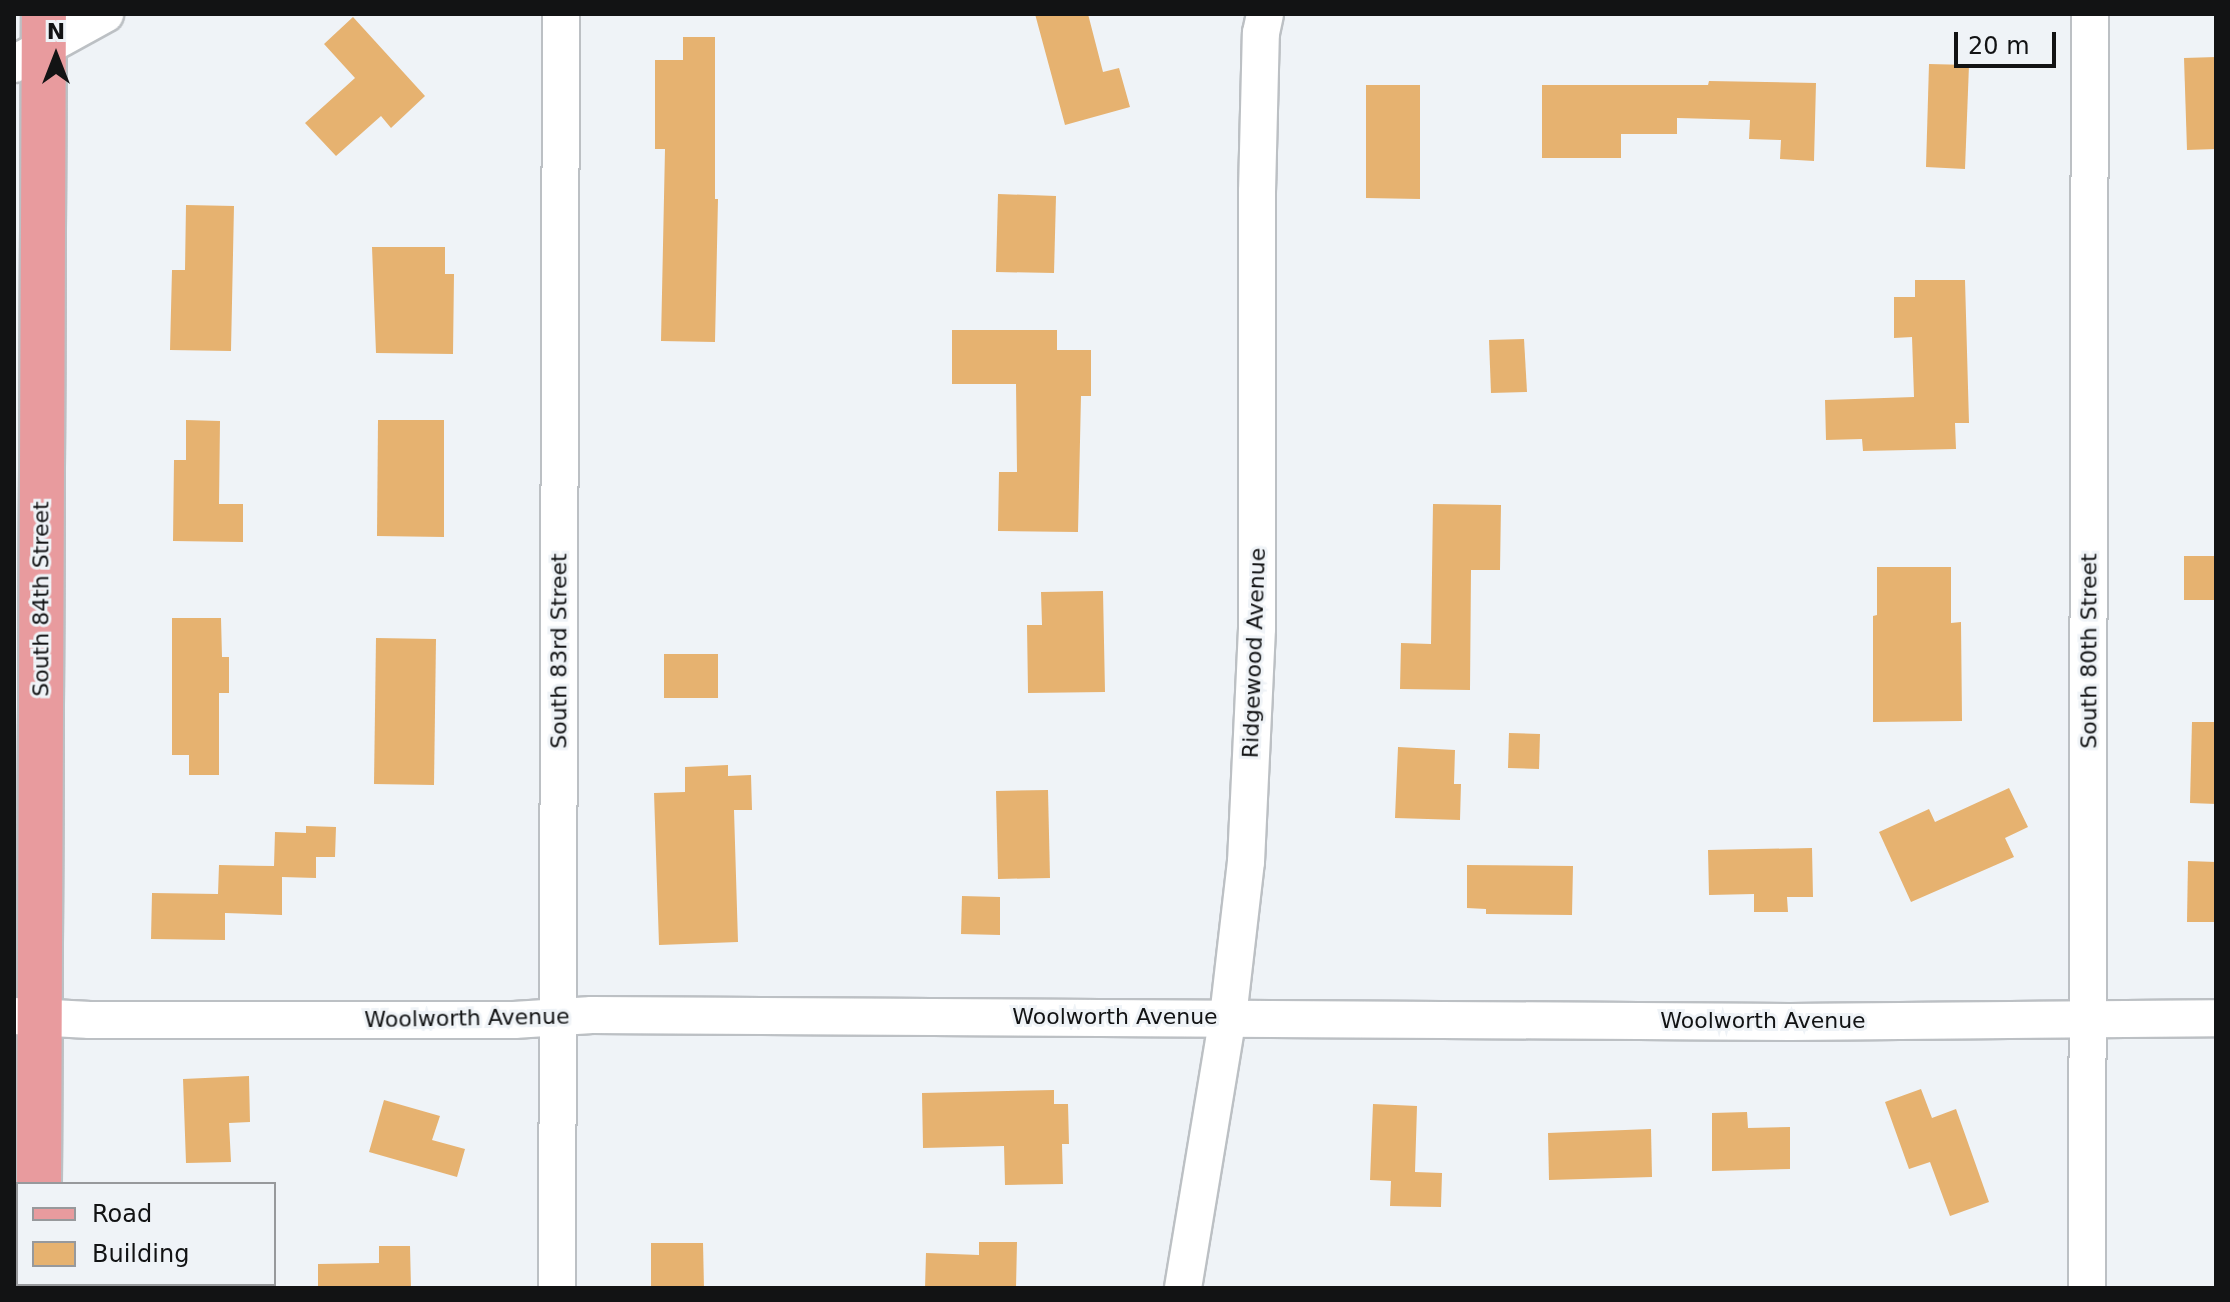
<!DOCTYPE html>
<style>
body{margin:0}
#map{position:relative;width:2230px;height:1302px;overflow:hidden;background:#eff3f7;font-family:"DejaVu Sans",sans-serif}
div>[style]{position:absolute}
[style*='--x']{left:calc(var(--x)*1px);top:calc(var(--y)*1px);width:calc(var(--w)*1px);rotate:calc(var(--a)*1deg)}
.building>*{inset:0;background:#e6b270}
.roads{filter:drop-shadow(2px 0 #bcc0c4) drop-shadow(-2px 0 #bcc0c4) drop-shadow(0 2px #bcc0c4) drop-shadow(0 -2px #bcc0c4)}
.minor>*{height:36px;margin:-18px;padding:0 18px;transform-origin:18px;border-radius:18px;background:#fff}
.major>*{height:44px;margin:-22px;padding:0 22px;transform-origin:22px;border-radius:22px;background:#e89b9e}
span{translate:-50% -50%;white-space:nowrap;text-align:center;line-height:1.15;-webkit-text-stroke:6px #eff3f7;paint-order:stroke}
.street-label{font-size:22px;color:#121314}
.frame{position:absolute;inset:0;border:16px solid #121314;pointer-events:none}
.legend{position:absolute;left:16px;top:1182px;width:260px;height:104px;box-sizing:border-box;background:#eff3f7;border:2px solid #97999c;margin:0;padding:10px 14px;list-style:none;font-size:24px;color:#121314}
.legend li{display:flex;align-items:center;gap:16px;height:40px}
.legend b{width:40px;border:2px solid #97999c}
.north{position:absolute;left:16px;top:16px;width:80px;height:80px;-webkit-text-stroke:6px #eff3f7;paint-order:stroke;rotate:0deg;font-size:22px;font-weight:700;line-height:32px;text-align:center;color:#121314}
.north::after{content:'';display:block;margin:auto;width:28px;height:36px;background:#121314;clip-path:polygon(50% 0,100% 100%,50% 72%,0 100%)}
.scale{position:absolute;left:1954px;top:32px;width:102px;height:36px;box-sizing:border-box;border:4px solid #121314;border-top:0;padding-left:10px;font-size:24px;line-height:28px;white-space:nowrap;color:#121314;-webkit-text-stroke:6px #eff3f7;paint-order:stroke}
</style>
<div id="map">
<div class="building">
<div style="clip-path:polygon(1035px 14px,1088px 14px,1103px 72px,1119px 68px,1130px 107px,1065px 125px)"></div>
<div style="clip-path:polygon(353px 17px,425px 96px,391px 128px,381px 116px,336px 156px,305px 123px,355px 78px,324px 44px)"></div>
<div style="clip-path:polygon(683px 37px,715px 37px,715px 199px,718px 199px,715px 342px,661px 341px,665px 149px,655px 149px,655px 60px,683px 60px)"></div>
<div style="clip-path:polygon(2216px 57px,2216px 149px,2187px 150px,2184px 58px)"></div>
<div style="clip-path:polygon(1929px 64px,1969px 65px,1965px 169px,1926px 167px)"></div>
<div style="clip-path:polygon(1709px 81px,1816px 83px,1814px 161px,1780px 159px,1781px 140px,1749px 139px,1750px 120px,1677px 118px,1677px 134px,1621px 134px,1621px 158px,1542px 158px,1542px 85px,1708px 85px)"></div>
<div style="clip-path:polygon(1366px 85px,1420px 85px,1420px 199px,1366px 198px)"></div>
<div style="clip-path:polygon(998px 194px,1056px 196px,1054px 273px,996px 272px)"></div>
<div style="clip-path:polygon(186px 205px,234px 206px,231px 351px,170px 350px,172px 270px,185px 270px)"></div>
<div style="clip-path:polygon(372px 247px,445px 247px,445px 274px,454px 274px,453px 354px,376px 353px)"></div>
<div style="clip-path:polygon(1915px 280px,1965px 280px,1969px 423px,1955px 423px,1956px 449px,1863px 451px,1862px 439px,1826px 440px,1825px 400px,1914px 397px,1912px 337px,1894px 338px,1894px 297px,1915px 297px)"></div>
<div style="clip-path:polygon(952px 330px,1057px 330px,1057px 350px,1091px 350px,1091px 396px,1081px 396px,1078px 532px,998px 531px,999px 472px,1017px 472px,1016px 384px,952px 384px)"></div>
<div style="clip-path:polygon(1524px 339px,1527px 392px,1491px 393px,1489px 340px)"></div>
<div style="clip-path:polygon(186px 420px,220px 421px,219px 504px,243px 504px,243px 542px,173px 541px,174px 460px,186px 460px)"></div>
<div style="clip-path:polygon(378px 420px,444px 420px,444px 537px,377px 536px)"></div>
<div style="clip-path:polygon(1433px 504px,1501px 505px,1500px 570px,1471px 570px,1470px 690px,1400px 689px,1401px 643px,1431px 644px)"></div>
<div style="clip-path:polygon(2184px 556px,2216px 556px,2216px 600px,2184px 600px)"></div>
<div style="clip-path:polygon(1877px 567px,1951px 567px,1951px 623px,1961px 622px,1962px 721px,1873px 722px,1873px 616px,1877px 615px)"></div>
<div style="clip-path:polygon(1103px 591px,1105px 692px,1028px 693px,1027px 625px,1042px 625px,1041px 592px)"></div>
<div style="clip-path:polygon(172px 618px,221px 618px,222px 657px,229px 657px,229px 693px,219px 693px,219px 775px,189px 775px,189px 755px,172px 755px)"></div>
<div style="clip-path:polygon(376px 638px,436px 639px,434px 785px,374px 784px)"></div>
<div style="clip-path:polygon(664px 654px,718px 654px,718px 698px,664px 698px)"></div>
<div style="clip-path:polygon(2192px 722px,2216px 722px,2216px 804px,2190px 803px)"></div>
<div style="clip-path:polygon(1509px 733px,1540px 734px,1539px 769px,1508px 768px)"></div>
<div style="clip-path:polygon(1398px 747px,1455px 750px,1454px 784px,1461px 784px,1460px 820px,1395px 818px)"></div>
<div style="clip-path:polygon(728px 765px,728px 776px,751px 775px,752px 810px,734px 810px,738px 942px,659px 945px,654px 793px,685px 792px,685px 767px)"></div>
<div style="clip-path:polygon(2009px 788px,2028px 827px,2005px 838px,2014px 857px,1911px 902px,1879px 832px,1929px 809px,1935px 822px)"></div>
<div style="clip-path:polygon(1048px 790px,1050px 878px,998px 879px,996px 791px)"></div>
<div style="clip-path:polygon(306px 826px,336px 827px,335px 857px,316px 857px,316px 878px,282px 877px,282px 915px,225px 913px,225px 940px,151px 939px,152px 893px,218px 894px,219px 865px,274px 866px,275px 832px,306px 833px)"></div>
<div style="clip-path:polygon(1812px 848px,1813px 897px,1787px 897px,1788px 912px,1754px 912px,1754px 894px,1709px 895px,1708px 850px)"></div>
<div style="clip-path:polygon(2188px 861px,2216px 862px,2216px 922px,2187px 922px)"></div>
<div style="clip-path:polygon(1467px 865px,1573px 866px,1572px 915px,1486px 914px,1486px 909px,1467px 908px)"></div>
<div style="clip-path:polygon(962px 896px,1000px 897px,1000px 935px,961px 934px)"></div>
<div style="clip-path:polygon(249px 1076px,250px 1122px,229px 1123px,231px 1162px,186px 1163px,183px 1079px)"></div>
<div style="clip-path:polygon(1921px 1089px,1932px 1118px,1956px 1109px,1989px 1202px,1950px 1216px,1930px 1162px,1909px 1169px,1885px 1102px)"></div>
<div style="clip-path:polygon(1054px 1090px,1054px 1104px,1068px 1104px,1069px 1144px,1062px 1144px,1063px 1184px,1005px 1185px,1004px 1146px,923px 1148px,922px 1093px)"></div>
<div style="clip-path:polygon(384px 1100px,440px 1116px,432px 1140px,465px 1149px,457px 1177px,369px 1152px)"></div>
<div style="clip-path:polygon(1373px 1104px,1417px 1106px,1415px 1172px,1442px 1173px,1441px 1207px,1390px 1206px,1391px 1181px,1370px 1180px)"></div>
<div style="clip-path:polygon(1747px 1112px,1748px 1128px,1790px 1127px,1790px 1169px,1712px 1171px,1712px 1113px)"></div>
<div style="clip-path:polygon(1651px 1129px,1652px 1177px,1549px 1180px,1548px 1133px)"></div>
<div style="clip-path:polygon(979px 1242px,1017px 1242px,1016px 1288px,925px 1288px,926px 1253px,979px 1255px)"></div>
<div style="clip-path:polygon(651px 1243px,703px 1243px,704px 1288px,651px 1288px)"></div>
<div style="clip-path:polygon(379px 1246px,410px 1246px,411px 1288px,318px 1288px,318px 1264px,379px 1263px)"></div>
</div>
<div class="roads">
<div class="minor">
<div style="--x:14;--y:64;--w:104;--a:-28.8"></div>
<div style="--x:14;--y:1016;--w:76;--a:3"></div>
<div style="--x:90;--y:1020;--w:424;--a:0"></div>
<div style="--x:514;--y:1020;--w:78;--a:-3.7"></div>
<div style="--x:592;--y:1015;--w:1198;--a:0.33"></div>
<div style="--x:1790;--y:1022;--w:426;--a:-0.5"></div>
<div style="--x:557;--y:1288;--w:1274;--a:-89.82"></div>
<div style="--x:1183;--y:1288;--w:275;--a:-80.6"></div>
<div style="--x:1228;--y:1017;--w:156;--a:-83.4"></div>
<div style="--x:1246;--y:862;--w:234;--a:-87.3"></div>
<div style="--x:1257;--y:628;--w:436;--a:-90"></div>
<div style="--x:1257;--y:192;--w:159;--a:-88.6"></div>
<div style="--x:1261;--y:33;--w:19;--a:-78"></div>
<div style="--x:2087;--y:1288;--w:1274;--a:-89.87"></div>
</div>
<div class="major">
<div style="--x:39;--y:1184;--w:1170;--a:-89.76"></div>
<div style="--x:39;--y:1288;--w:4;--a:-90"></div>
</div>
</div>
<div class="street-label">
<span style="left:41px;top:599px;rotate:-90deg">South 84th Street</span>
<span style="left:559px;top:651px;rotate:-90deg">South 83rd Street</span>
<span style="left:2089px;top:651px;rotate:-90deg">South 80th Street</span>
<span style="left:1254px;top:653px;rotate:-88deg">Ridgewood Avenue</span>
<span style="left:1115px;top:1017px">Woolworth Avenue</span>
<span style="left:467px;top:1018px;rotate:-1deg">Woolworth Avenue</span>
<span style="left:1763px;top:1021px">Woolworth Avenue</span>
</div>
<div class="frame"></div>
<ul class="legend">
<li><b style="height:10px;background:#e89b9e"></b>Road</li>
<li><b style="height:22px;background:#e6b270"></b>Building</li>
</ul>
<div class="north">N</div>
<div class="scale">20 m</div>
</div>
